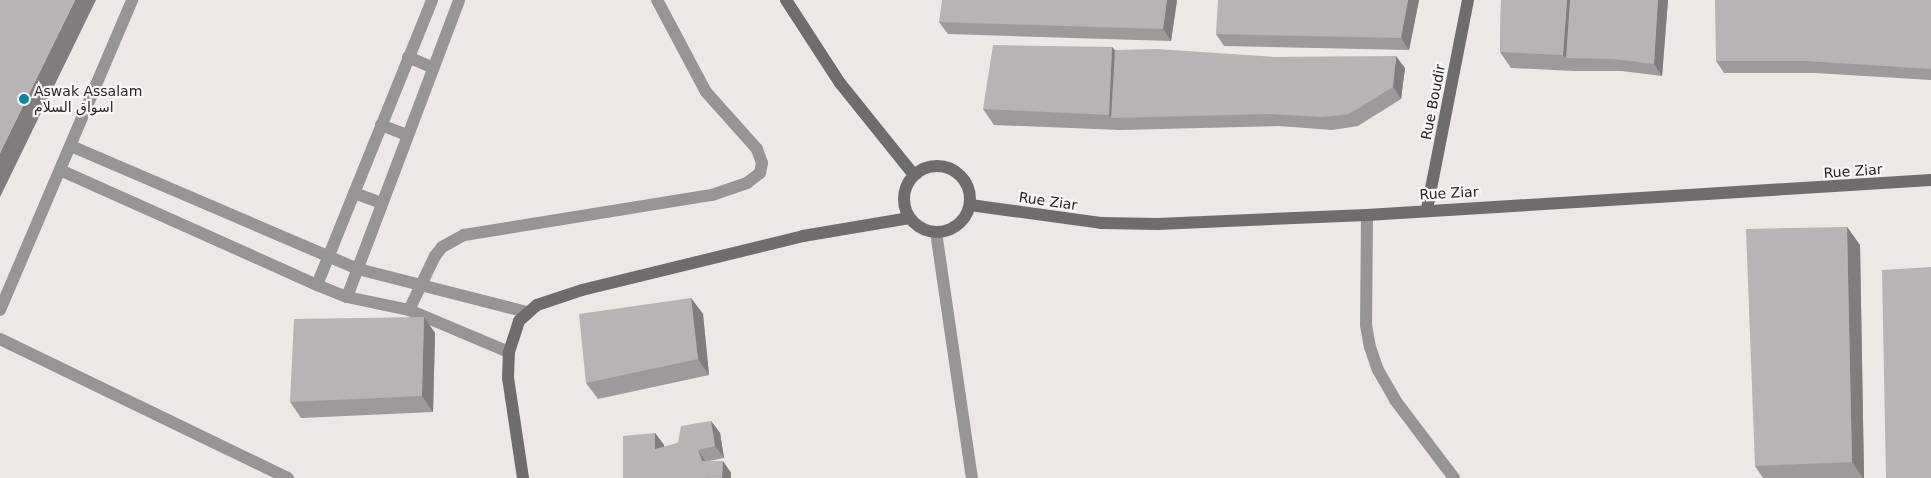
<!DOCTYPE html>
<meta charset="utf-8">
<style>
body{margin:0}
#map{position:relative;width:1931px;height:478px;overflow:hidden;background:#ede7e6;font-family:"DejaVu Sans",Vazirmatn,sans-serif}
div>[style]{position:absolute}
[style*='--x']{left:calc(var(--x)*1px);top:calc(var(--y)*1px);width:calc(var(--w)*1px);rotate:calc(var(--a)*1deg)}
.lane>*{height:12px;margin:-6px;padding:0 6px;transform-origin:6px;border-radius:6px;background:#969593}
.street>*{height:12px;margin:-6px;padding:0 6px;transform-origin:6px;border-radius:6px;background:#969593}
.secondary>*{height:12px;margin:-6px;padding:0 6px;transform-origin:6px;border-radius:6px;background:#6f6d6b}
.secondary>.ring{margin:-6px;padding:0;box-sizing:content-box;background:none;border:12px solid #6f6d6b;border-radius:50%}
.wall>*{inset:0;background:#9e9a9b}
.shaded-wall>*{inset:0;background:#817d7e}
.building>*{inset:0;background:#b8b3b4}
.dots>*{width:14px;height:14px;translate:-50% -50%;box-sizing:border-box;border:2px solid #faf4f3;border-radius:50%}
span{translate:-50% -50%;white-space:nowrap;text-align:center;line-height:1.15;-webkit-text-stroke:4.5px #faf4f3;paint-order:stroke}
.poi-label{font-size:14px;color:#292727}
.left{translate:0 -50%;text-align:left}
.street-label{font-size:14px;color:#292727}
</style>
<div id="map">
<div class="lane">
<div style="--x:408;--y:57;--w:26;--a:23"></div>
<div style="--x:381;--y:125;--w:28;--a:21"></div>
<div style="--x:71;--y:146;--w:312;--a:23.2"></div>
<div style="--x:358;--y:269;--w:174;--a:14.3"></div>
<div style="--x:60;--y:170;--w:282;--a:24.1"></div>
<div style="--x:317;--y:285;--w:32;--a:22"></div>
<div style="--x:347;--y:297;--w:63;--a:11.8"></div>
<div style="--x:409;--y:310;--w:108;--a:22.8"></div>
<div style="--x:354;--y:193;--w:29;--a:20"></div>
<div style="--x:1367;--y:215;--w:110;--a:90.5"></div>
<div style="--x:1366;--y:325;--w:22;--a:80"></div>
<div style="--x:1370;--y:347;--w:24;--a:71"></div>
<div style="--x:1378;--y:370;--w:34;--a:60"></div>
<div style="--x:1395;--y:400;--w:98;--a:52.9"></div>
<div style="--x:317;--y:285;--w:307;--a:-68"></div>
<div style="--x:347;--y:297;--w:317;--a:-69.3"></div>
<div style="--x:0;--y:310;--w:337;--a:-66.9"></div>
<div style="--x:409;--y:310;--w:60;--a:-64.3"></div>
<div style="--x:435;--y:256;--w:11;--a:-52"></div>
<div style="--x:442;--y:247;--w:25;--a:-29"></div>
<div style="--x:464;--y:235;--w:251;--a:-9.2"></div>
<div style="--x:712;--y:195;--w:37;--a:-19"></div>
<div style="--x:747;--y:183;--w:16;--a:-38"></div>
<div style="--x:760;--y:173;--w:10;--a:-79"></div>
<div style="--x:762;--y:163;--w:15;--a:-110"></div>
<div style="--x:757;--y:149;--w:76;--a:-131.8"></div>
<div style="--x:706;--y:92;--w:104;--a:-118"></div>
</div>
<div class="street">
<div style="--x:936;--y:232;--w:249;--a:81.7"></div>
<div style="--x:0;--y:339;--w:320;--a:25.8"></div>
</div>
<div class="secondary">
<div style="--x:786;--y:0;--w:99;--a:57"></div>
<div style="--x:840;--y:83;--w:118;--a:51.2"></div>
<div class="ring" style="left:904px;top:166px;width:54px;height:54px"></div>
<div style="--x:970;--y:205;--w:132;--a:7.8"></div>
<div style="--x:1101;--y:223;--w:57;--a:1"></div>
<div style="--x:1158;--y:224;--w:209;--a:-2.5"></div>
<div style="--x:1367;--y:215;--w:565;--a:-3.55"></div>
<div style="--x:1427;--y:209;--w:213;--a:-78.9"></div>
<div style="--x:523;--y:478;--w:101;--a:-98.5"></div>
<div style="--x:508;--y:378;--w:26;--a:-88"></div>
<div style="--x:509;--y:352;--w:33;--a:-72"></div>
<div style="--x:519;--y:321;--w:24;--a:-42"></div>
<div style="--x:537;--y:305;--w:47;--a:-18.4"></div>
<div style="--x:582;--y:290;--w:228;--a:-13.7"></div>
<div style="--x:803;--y:236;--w:108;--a:-9.6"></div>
</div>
<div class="wall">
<div style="clip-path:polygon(1177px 0,1171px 41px,948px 34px,939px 22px)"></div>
<div style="clip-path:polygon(1419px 0,1409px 50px,1224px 46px,1216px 34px)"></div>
<div style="clip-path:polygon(1501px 0,1668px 0,1662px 76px,1622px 71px,1574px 71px,1511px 68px,1500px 52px)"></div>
<div style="clip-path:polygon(1931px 0,1931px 80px,1815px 73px,1724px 73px,1716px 61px)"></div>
<div style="clip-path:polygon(1112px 47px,1115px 50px,1405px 68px,1401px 99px,1358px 126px,1332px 130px,1279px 126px,1120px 130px,994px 125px,983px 109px)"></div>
<div style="clip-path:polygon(1847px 227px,1860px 245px,1864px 478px,1763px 478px,1755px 466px)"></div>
<div style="clip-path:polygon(691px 298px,703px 314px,709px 375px,598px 399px,586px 383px)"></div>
<div style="clip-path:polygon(424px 317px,435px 333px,433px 412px,301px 418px,290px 402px)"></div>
<div style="clip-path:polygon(711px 421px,720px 433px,724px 458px,709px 461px,723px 461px,731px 473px,731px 478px,623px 478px,655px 433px,664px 445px,664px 447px,678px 443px)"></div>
</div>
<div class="shaded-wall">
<div style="clip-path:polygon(75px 0,96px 0,0 197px,0 153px)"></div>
<div style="clip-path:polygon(1167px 0,1177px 0,1171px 41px,1163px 29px)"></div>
<div style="clip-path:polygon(1408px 0,1419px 0,1409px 50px,1401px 38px)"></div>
<div style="clip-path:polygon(1567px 0,1579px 0,1566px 58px,1563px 55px)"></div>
<div style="clip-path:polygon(1658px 0,1668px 0,1662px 76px,1654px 64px)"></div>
<div style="clip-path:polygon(1112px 47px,1124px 63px,1111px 118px,1109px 115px)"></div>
<div style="clip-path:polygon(1396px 56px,1405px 68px,1401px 99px,1393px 87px)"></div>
<div style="clip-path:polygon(1847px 227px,1860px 245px,1864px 478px,1863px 478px,1852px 462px)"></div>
<div style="clip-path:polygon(691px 298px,703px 314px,709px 375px,698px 359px)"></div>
<div style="clip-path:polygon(424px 317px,435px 333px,433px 412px,422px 396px)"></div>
<div style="clip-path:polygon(711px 421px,720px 433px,724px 458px,715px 446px)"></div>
<div style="clip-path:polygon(655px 433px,664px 445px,664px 461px,655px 449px)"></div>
<div style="clip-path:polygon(698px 450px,706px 462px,702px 461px)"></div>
<div style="clip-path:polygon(723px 461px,731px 473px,731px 478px,722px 478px)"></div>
</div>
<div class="building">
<div style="clip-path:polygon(0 0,75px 0,0 153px)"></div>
<div style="clip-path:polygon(942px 0,1167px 0,1163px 29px,939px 22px)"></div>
<div style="clip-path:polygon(1218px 0,1408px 0,1401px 38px,1216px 34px)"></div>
<div style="clip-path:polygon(1501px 0,1567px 0,1563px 55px,1500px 52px)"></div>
<div style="clip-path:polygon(1570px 0,1658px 0,1654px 64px,1613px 59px,1566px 58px)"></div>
<div style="clip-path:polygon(1715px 0,1931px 0,1931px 69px,1806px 61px,1716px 61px)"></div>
<div style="clip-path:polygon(993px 45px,1112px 47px,1109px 115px,983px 109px)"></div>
<div style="clip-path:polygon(1156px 49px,1275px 57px,1396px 56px,1393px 87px,1349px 114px,1323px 117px,1270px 114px,1111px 118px,1115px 50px)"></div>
<div style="clip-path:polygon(1847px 227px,1852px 462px,1755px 466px,1746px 229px)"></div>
<div style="clip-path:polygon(1931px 267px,1931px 478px,1886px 478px,1882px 270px)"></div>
<div style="clip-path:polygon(691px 298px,698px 359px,586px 383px,579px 314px)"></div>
<div style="clip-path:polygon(424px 317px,422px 396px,290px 402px,294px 319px)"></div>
<div style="clip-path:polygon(711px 421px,715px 446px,698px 450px,702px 461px,723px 461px,722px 478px,721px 478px,720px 476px,704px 478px,623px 478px,623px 436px,655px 433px,655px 449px,678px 443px,681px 426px)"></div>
<div style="clip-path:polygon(720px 476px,720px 478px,704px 478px)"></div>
</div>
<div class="dots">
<div style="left:24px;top:99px;background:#0f81a8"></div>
</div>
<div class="poi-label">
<span class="left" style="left:34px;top:99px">Aswak Assalam<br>اسواق السلام</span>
</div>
<div class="street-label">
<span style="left:1433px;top:102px;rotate:-79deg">Rue Boudir</span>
<span style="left:1853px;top:171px;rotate:-4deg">Rue Ziar</span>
<span style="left:1449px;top:193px;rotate:-3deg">Rue Ziar</span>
<span style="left:1048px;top:201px;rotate:8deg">Rue Ziar</span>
</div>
</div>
